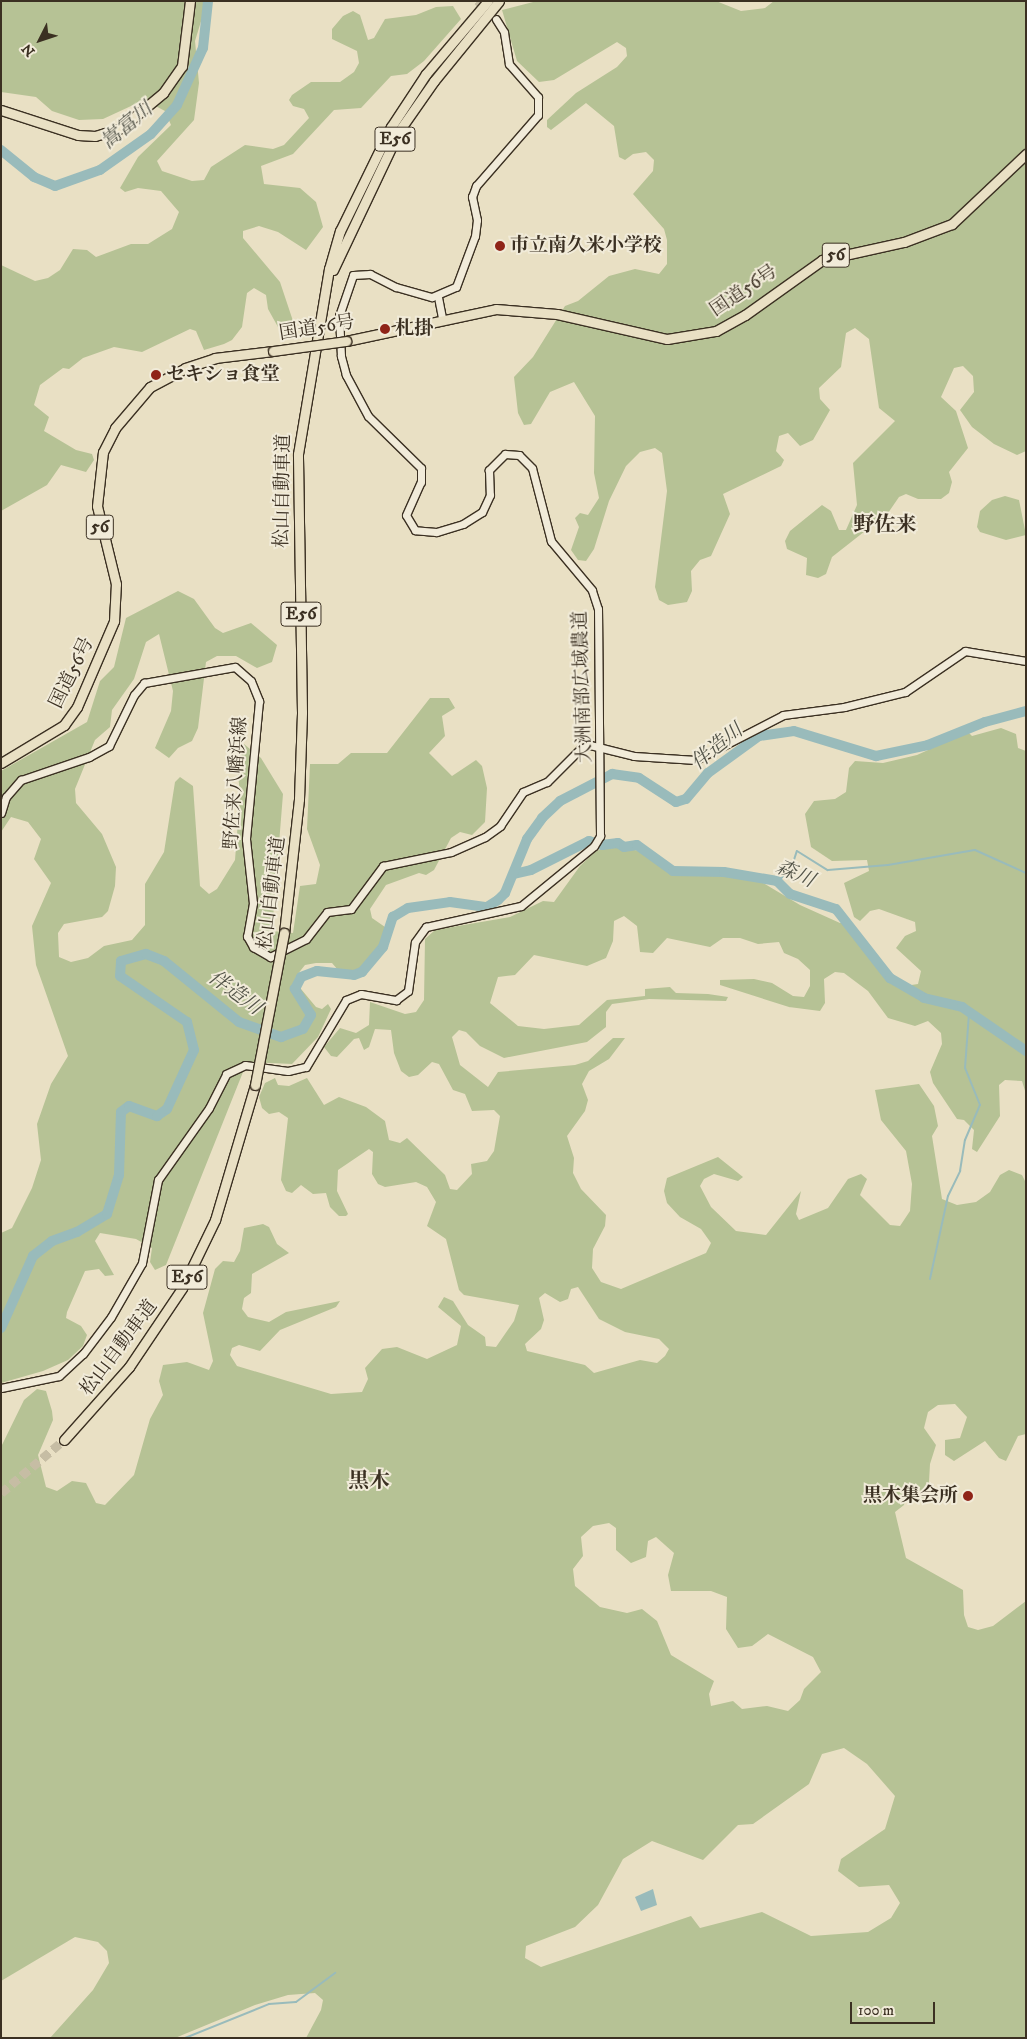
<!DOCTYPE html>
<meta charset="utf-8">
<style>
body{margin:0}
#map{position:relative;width:1027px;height:2039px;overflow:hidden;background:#e9e0c4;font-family:"IM FELL DW Pica","Noto Serif JP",serif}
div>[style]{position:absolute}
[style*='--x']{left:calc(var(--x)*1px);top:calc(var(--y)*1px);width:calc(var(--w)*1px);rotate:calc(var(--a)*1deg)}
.green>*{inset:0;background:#b6c295}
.water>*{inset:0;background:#9bb}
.stream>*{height:2px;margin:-1px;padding:0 1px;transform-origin:1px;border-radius:1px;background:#9bb}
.river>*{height:10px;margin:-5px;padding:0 5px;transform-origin:5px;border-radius:5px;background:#9bb}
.secondary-tunnel>*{height:7px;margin-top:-3.5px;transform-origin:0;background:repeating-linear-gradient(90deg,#c6bda4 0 7px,transparent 0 10.5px)}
.highway-tunnel>*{height:9px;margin-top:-4.5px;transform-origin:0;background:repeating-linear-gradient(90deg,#c6bda4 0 9px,transparent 0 13.5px)}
.roads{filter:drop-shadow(1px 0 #3b3022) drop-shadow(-1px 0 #3b3022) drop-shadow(0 1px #3b3022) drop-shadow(0 -1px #3b3022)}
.secondary>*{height:7px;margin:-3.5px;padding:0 3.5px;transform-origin:3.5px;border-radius:3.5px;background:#f1ebd9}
.highway>*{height:9px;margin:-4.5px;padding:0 4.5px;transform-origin:4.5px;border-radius:4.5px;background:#e9e0c4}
.bridges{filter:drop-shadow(1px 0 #3b3022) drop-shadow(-1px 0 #3b3022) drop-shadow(0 1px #3b3022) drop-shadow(0 -1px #3b3022)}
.highway-bridge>*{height:9px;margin:-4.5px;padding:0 4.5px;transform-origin:4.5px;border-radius:4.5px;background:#e9e0c4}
.dots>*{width:14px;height:14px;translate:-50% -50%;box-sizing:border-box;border:2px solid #f1ebd9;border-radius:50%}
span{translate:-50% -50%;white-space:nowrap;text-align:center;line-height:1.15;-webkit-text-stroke:4px #f1ebd9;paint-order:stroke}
.shield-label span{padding:1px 4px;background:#f1ebd9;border:1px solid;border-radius:4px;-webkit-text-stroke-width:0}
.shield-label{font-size:18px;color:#3b3022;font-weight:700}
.poi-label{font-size:19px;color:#3b3022;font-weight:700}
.left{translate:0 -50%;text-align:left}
.right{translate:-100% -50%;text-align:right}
.street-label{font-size:19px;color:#3b3022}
.water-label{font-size:20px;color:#525348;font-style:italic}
.quarter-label{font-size:21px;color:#3b3022;font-weight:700}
.frame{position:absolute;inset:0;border:2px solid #3b3022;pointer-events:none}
.north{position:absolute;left:15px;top:15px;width:50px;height:50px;-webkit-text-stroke:4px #f1ebd9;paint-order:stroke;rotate:229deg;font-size:14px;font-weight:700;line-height:20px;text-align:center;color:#3b3022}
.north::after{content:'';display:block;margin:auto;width:18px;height:22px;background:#3b3022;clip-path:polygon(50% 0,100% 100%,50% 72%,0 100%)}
.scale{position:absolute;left:850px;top:2002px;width:85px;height:22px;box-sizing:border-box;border:2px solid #3b3022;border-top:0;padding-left:6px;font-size:15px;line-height:18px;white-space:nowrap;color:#3b3022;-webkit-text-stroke:4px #f1ebd9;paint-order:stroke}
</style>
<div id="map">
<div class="green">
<div style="clip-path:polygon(1px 1px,213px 1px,202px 18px,195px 41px,199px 83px,194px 120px,157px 161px,162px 171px,192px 181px,204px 180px,211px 167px,245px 145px,273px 149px,284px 145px,309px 118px,304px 109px,293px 106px,289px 100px,292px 95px,311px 82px,340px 82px,354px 72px,359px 63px,357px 51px,332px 39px,332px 29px,343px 16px,353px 11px,360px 15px,368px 40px,374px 38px,385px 19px,416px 15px,436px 7px,453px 6px,461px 19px,424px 61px,407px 74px,391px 76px,361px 108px,334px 110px,293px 154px,261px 166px,264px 184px,300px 188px,316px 202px,323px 227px,306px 250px,278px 232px,259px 226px,243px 231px,243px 238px,280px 282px,293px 321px,292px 333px,283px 336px,268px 309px,266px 295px,254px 288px,247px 293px,242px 327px,232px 340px,224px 344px,204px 350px,196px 331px,190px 329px,142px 352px,114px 347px,83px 358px,69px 369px,63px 368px,40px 385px,34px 405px,49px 417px,44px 431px,76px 450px,92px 454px,94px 460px,86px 472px,61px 465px,47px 485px,1px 511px,1px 265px,35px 281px,48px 278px,60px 270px,73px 249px,87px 250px,96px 257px,131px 244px,148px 244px,172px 229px,179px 212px,161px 191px,138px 188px,125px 192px,120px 188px,138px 157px,171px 125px,165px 111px,144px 100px,103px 119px,79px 120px,52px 111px,36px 97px,1px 92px)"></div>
<div style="clip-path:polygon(537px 1px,716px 1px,741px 11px,765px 8px,774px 1px,1026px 1px,1026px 451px,1017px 455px,994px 444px,972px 427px,960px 410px,974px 392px,973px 376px,963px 366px,954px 368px,941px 397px,956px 411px,968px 448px,949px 472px,952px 482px,949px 493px,941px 499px,918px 499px,906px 494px,899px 497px,888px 513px,832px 557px,826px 574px,818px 578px,806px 575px,807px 558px,787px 549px,785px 541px,790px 531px,822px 505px,831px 511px,839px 530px,846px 530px,857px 505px,853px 463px,895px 421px,879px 408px,869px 339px,855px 328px,846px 333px,841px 367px,819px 388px,820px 399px,830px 410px,813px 440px,800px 446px,788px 433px,779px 436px,776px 451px,784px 460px,781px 466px,723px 494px,730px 514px,711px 556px,700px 560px,691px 571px,692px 591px,687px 602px,668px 605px,659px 600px,655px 587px,667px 491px,662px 453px,655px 448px,640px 452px,626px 466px,609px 501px,594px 549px,586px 561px,578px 560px,571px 550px,579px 527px,575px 518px,580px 513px,588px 515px,599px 498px,594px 473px,595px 416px,574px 382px,550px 392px,531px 424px,524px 425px,518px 413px,514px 377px,533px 357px,565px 306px,578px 301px,609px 276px,635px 269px,659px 274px,667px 264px,667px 240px,664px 229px,633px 194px,653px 171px,654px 160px,646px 152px,633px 154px,625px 160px,619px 157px,614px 126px,586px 103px,551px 130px,547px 127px,547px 120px,576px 93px,617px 67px,627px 56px,626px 48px,617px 42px,554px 80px,539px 82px,517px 61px,502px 10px)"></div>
<div style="clip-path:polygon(1005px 496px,1019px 500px,1026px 535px,1006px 540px,980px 532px,977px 527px,980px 511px,992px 500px)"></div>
<div style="clip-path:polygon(178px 591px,194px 599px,215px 628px,223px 633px,251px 623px,277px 645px,272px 662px,257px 668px,236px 656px,217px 656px,206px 662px,198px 728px,192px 741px,178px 748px,169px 758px,155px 748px,171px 711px,173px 691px,159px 634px,146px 642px,134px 679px,112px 710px,110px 727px,95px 740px,75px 789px,76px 803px,102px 834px,116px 867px,115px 886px,108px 911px,102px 917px,64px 924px,58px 933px,59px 957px,71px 962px,88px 958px,104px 946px,132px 940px,145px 925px,145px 884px,164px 852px,175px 782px,180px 777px,193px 786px,200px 886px,209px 894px,217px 889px,235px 860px,240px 795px,236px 750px,244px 744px,261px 758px,283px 794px,272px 931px,293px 933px,300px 886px,316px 884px,320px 865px,307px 829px,310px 764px,338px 764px,351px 753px,387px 753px,430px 698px,449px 698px,455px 708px,442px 716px,445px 736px,429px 753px,452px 776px,476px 760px,482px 766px,487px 788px,485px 822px,472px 835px,460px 832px,451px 838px,434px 870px,426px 875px,419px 873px,386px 885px,370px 909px,372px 918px,385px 927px,380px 947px,356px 976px,343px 976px,332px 963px,316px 963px,305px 965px,297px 975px,301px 989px,316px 1007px,322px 1009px,328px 1004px,331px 1009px,318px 1037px,292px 1064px,247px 1062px,166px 1265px,155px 1270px,150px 1262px,152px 1248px,136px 1239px,100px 1233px,95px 1241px,114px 1275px,105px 1276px,99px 1269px,85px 1271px,67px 1312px,66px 1318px,81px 1326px,87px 1335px,83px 1346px,68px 1360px,43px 1371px,1px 1383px,1px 1233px,12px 1228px,32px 1188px,41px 1160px,37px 1124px,51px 1084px,68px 1056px,36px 965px,32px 926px,51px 883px,34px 859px,41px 839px,28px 822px,11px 817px,1px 832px,1px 771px,87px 722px,100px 681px,114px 667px,126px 618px)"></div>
<div style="clip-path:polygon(evenodd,1001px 728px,1016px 734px,1018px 748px,1026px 751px,1026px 1094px,1022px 1081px,1005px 1080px,999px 1085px,1000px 1116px,977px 1152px,972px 1149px,974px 1130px,964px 1120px,957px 1119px,933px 1083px,930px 1072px,942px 1044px,941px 1033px,928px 1021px,915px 1026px,888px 1018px,868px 991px,844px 973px,835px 972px,824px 979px,825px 1003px,820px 1011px,789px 1007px,720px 985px,720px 980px,754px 979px,772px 983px,793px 996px,804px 997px,810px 986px,810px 970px,798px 959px,784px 953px,779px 942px,758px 944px,740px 938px,723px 938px,710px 947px,667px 938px,653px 953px,640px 952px,637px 926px,624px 916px,614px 921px,613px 941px,606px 958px,587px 966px,534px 955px,515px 975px,498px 977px,490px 1003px,518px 1026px,544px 1029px,579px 1025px,607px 1000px,645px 996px,645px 989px,670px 987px,676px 993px,708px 994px,728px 997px,726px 1001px,649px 999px,612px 1004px,606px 1012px,606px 1027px,587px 1042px,504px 1058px,480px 1046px,466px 1032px,459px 1030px,452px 1037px,460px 1065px,488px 1087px,498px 1072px,575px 1065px,588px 1061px,613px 1038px,625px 1038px,609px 1059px,589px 1071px,582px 1084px,588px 1100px,585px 1111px,567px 1136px,574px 1158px,573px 1173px,581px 1189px,606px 1215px,605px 1226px,593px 1249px,592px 1268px,601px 1282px,621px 1289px,706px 1253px,711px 1243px,701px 1229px,680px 1217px,667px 1203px,664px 1191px,667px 1178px,718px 1157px,743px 1177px,738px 1181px,714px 1174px,704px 1179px,700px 1186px,711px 1207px,736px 1231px,766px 1235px,801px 1191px,796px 1214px,799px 1220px,828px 1208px,848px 1179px,861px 1174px,867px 1179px,860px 1195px,890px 1225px,900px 1226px,910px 1211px,912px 1184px,906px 1151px,881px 1120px,875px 1090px,919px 1084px,934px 1106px,938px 1126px,932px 1136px,942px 1199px,957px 1205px,976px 1202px,990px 1192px,1000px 1175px,1009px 1170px,1022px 1175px,1026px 1183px,1026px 1434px,1018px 1436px,1006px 1461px,999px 1458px,985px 1441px,954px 1461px,945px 1455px,945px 1440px,960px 1438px,967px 1417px,955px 1404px,938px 1405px,928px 1412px,924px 1428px,936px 1445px,930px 1464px,928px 1500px,923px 1501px,913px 1492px,906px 1495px,904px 1505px,895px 1512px,906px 1558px,963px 1590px,964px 1615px,968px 1627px,978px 1630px,993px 1626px,1026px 1601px,1026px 2038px,306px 2038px,321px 2010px,323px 2000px,315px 1993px,288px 1995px,255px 2005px,175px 2038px,50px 2038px,93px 1990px,109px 1963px,107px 1951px,98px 1942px,75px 1937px,1px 1981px,1px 1447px,24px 1400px,37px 1389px,46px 1391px,52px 1411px,53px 1420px,38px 1455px,46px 1487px,57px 1491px,72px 1481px,86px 1483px,96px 1503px,105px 1505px,134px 1475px,150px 1419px,163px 1395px,159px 1381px,163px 1365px,187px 1362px,209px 1370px,213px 1361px,203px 1313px,215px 1269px,223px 1261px,234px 1262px,240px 1251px,244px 1228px,263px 1224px,269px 1227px,277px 1244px,289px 1253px,252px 1274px,251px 1293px,244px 1298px,242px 1309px,248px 1317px,269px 1322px,286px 1312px,340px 1301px,336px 1307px,280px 1330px,260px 1351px,239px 1345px,232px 1348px,230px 1355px,237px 1366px,331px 1394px,362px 1392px,368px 1379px,365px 1368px,382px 1349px,397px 1347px,427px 1359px,457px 1345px,461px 1326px,438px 1307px,444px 1297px,453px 1301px,468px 1325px,485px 1337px,486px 1346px,496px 1347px,514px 1321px,519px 1305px,464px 1295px,459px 1290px,446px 1239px,427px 1226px,436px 1202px,427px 1187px,416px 1182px,385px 1187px,378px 1184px,372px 1174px,373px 1152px,369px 1149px,338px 1170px,337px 1191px,348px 1214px,346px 1216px,339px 1216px,330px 1207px,326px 1193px,313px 1194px,301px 1185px,292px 1193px,286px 1191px,281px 1180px,288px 1118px,279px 1112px,269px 1114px,262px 1108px,259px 1097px,265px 1083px,275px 1078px,278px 1085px,289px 1086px,307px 1078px,324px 1105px,339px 1097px,366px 1107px,385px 1121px,389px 1140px,400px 1143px,407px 1138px,445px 1175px,450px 1189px,457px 1190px,472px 1174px,471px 1164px,487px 1161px,494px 1151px,500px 1116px,494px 1110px,472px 1111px,465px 1094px,453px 1090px,439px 1064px,432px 1062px,418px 1075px,409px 1077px,401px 1071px,394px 1053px,391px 1030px,375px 1029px,369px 1047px,364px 1050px,359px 1038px,354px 1039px,337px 1057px,331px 1056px,324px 1047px,340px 1028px,356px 1033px,369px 1025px,370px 1002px,405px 1014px,416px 1012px,424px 1000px,425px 939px,435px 930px,510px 917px,543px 901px,554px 902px,580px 866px,596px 851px,611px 846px,640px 851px,667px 871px,683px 874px,715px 870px,750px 875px,800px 905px,840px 923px,851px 923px,880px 972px,898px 987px,918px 984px,921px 971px,896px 948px,905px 936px,916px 931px,915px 922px,879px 909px,870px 911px,860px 921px,854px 917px,844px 883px,869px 871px,867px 860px,832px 861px,811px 847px,805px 814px,814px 801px,835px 799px,846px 792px,849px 768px,855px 761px,883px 763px,917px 755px,968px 732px,972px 736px,1001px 728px,578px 1287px,599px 1319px,625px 1332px,659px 1339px,669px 1349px,665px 1356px,657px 1363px,640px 1360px,594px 1373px,585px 1365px,527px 1351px,525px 1344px,541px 1329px,544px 1320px,539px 1298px,545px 1293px,560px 1302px,568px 1299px,571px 1289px,578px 1287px,1001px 728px,609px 1523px,616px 1528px,616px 1550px,631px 1563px,646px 1557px,648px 1541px,656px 1537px,674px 1553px,668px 1575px,671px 1591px,711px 1591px,727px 1597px,726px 1629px,738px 1648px,752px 1646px,768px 1634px,813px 1657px,821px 1672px,804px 1689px,800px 1700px,788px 1711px,767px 1706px,742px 1709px,733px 1701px,711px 1706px,709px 1694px,714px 1681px,671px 1655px,657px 1621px,642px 1609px,627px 1613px,600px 1607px,575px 1586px,573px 1569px,583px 1556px,581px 1537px,593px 1526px,609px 1523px,1001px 728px,844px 1748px,867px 1764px,895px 1796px,885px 1829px,841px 1859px,838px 1871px,859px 1887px,889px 1885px,900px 1903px,891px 1918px,868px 1932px,811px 1936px,762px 1912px,700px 1928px,691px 1916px,541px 1967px,525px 1958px,526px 1946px,575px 1927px,598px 1905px,623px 1859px,652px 1841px,703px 1860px,738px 1825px,753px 1824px,809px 1784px,822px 1754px,844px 1748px)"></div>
</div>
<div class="water">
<div style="clip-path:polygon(653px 1889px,657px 1905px,641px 1911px,635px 1897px)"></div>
</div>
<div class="stream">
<div style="--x:777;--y:881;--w:16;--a:-35"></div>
<div style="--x:790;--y:872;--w:22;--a:-72"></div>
<div style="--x:797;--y:851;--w:36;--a:32"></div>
<div style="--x:828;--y:870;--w:60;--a:-4.8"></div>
<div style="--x:888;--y:865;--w:88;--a:-9.8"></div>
<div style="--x:975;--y:850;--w:56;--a:24.3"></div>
<div style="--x:930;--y:1279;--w:85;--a:-77.8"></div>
<div style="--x:948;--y:1196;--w:28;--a:-64"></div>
<div style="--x:960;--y:1171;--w:31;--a:-81"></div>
<div style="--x:965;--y:1140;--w:38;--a:-67"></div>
<div style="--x:980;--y:1105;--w:40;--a:-112"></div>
<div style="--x:965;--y:1068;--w:55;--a:-85.8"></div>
<div style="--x:185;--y:2038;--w:91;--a:-22"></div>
<div style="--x:269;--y:2004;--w:27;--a:-4"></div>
<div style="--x:296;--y:2002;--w:49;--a:-36.6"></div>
</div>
<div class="river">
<div style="--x:1;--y:150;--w:43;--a:39.3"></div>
<div style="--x:34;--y:177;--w:23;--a:23"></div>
<div style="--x:55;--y:186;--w:48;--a:-19.6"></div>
<div style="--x:100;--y:170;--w:62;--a:-35.2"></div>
<div style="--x:151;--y:134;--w:39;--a:-48"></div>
<div style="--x:177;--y:105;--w:63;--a:-65.5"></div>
<div style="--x:203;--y:48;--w:47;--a:-83.9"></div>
<div style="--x:514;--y:874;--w:17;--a:-13"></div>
<div style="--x:531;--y:870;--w:65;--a:-26.6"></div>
<div style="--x:589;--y:841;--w:14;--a:17"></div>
<div style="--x:602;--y:845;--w:16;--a:-7"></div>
<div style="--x:618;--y:843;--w:7;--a:34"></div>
<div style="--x:624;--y:847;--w:13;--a:-9"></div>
<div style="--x:637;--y:845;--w:44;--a:35.8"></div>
<div style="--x:673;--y:871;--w:51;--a:1.1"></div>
<div style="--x:724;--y:872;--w:54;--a:9.6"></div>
<div style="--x:777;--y:881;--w:18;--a:45"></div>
<div style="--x:790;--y:894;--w:48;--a:18.1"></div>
<div style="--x:836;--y:909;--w:88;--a:52"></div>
<div style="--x:890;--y:978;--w:39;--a:30"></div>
<div style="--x:924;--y:998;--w:39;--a:13"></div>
<div style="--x:962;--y:1007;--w:78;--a:34.5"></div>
<div style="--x:1;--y:1328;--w:79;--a:-66"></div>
<div style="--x:33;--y:1256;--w:24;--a:-38"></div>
<div style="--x:52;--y:1241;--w:27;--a:-20"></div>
<div style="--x:77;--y:1232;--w:35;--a:-31"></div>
<div style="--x:107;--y:1214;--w:41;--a:-72.9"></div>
<div style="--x:119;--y:1175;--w:63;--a:-88.2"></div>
<div style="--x:121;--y:1112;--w:10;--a:-37"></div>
<div style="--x:129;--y:1106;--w:30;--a:20"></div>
<div style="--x:157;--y:1116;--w:12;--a:-35"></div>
<div style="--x:167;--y:1109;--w:65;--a:-65.4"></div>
<div style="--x:194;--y:1050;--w:29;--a:-104"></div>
<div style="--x:187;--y:1022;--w:81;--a:-145.5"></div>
<div style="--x:120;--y:976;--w:15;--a:-86"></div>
<div style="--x:121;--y:961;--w:26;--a:-16"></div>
<div style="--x:146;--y:954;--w:19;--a:21"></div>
<div style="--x:164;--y:961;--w:97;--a:39.1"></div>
<div style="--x:239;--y:1022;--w:45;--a:19.7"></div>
<div style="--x:281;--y:1037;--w:23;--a:-20"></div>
<div style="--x:303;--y:1029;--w:16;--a:-60"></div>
<div style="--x:311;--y:1015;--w:31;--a:-122"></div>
<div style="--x:295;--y:989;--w:13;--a:-63"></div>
<div style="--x:301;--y:977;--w:17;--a:-21"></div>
<div style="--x:317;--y:971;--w:37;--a:6"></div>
<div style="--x:354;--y:975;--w:9;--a:-21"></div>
<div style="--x:362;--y:972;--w:33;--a:-50"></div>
<div style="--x:383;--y:947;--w:32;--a:-72"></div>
<div style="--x:393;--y:917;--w:17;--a:-31"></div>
<div style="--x:408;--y:908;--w:42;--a:-8.1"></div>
<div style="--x:450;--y:902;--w:37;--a:8"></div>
<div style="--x:487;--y:907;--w:13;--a:-32"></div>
<div style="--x:498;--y:900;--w:10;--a:-45"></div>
<div style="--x:505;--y:893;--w:58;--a:-67.8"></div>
<div style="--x:527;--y:839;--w:26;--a:-54"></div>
<div style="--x:542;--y:818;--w:25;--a:-43"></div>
<div style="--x:560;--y:801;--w:59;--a:-27.4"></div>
<div style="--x:612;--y:774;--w:27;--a:8"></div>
<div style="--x:639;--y:778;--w:44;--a:33"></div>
<div style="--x:676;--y:802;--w:10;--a:-17"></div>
<div style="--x:686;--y:799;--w:34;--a:-50"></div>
<div style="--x:708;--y:773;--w:63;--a:-36"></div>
<div style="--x:759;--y:736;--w:35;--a:-8"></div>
<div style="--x:794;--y:731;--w:86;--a:17"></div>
<div style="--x:876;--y:756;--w:53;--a:-11.9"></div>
<div style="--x:928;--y:745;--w:61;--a:-22"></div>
<div style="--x:985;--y:722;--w:42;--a:-15"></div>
</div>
<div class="secondary-tunnel">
<div style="--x:477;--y:1;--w:13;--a:45"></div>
</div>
<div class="highway-tunnel">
<div style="--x:1;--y:1493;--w:82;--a:-40.1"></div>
</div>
<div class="roads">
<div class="secondary">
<div style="--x:438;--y:297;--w:21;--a:79"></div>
<div style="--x:1;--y:813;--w:17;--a:-73"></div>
<div style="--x:6;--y:797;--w:23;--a:-49"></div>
<div style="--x:21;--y:780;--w:72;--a:-18.7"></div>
<div style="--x:89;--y:757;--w:23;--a:-29"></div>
<div style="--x:109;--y:746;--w:57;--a:-63.9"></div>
<div style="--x:134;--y:695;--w:16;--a:-50"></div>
<div style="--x:144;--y:683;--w:92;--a:-10"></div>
<div style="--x:235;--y:667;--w:21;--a:41"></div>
<div style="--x:251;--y:681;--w:22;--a:68"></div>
<div style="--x:259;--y:701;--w:139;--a:95.4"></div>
<div style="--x:246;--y:839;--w:64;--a:83.8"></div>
<div style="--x:253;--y:903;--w:34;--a:100"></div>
<div style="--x:247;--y:936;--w:13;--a:61"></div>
<div style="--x:253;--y:947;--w:20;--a:30"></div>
<div style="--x:270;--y:957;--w:40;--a:-26.6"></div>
<div style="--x:306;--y:939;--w:34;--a:-52"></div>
<div style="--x:327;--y:912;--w:24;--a:-7"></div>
<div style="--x:351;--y:909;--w:54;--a:-53.3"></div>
<div style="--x:383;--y:866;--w:69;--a:-11.6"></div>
<div style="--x:451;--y:852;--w:37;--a:-24"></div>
<div style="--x:485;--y:837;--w:19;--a:-36"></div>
<div style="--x:500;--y:826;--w:41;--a:-55.9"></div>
<div style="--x:523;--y:792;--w:26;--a:-23"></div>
<div style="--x:547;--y:782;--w:47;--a:-45"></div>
<div style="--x:580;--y:749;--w:11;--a:-22"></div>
<div style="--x:590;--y:745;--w:45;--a:14"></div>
<div style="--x:634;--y:756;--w:62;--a:3.7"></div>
<div style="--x:696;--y:760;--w:98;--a:-27.3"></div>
<div style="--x:783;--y:715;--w:62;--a:-7.5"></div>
<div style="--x:844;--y:707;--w:63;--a:-13.8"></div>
<div style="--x:905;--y:692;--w:73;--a:-34.3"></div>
<div style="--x:965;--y:651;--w:62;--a:9.3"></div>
<div style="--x:1;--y:1388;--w:59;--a:-11.7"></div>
<div style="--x:59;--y:1376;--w:33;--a:-43"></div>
<div style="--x:83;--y:1354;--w:46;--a:-52.9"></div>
<div style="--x:111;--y:1317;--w:62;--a:-60.1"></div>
<div style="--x:142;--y:1263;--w:85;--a:-79.1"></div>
<div style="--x:158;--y:1180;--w:88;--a:-54.7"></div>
<div style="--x:209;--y:1108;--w:38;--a:-63"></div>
<div style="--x:226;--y:1074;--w:21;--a:-25"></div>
<div style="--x:245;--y:1065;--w:43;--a:7.9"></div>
<div style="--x:288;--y:1071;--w:18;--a:-13"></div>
<div style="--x:306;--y:1067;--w:78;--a:-59.2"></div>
<div style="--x:346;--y:1000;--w:16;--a:-22"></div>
<div style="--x:361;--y:994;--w:36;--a:10"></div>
<div style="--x:396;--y:1000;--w:15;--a:-37"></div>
<div style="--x:408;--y:991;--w:49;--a:-81.9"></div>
<div style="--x:415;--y:942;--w:19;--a:-54"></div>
<div style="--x:426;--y:927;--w:97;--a:-12.5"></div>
<div style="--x:521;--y:906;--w:94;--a:-39.4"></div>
<div style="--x:594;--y:846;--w:12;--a:-59"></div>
<div style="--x:600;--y:836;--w:227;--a:-90.5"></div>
<div style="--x:598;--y:609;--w:20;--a:-108"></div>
<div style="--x:592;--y:590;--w:64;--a:-129.9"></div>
<div style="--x:551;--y:541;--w:75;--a:-104.6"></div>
<div style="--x:532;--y:468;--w:18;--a:-135"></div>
<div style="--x:519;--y:455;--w:14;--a:-176"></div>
<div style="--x:505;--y:454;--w:23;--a:135"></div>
<div style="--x:489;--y:470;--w:25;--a:88"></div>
<div style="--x:490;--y:495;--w:19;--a:115"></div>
<div style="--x:482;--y:512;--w:22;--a:148"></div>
<div style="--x:463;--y:524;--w:28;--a:163"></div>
<div style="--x:436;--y:532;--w:21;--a:-175"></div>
<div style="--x:415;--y:530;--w:17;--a:-121"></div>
<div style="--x:406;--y:515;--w:36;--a:-66"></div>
<div style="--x:421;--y:482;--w:14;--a:-90"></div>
<div style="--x:421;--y:468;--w:74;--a:-135.5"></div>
<div style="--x:368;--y:416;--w:47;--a:-118.2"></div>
<div style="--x:346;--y:375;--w:20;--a:-105"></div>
<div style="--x:341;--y:356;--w:40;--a:-92.9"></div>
<div style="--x:339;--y:316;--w:43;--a:-71.1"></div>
<div style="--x:353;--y:275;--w:17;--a:-3"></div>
<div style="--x:370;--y:274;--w:29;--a:27"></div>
<div style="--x:396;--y:287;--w:37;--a:16"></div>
<div style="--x:432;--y:297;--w:26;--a:-23"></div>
<div style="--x:456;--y:287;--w:54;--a:-69.6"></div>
<div style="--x:475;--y:236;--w:16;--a:-83"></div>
<div style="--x:477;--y:220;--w:24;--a:-102"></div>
<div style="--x:472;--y:197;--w:12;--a:-70"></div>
<div style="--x:476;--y:186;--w:94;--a:-48.9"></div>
<div style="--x:538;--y:115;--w:18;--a:-90"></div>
<div style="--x:538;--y:97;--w:44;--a:-131.3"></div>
<div style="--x:509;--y:64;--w:32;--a:-99"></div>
<div style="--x:504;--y:32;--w:15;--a:-122"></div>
</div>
<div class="highway">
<div style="--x:1;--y:110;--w:81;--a:18"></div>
<div style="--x:78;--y:135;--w:17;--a:3"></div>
<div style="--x:95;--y:136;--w:27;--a:-17"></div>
<div style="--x:121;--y:128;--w:55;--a:-39.8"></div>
<div style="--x:163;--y:93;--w:33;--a:-55"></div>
<div style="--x:182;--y:66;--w:65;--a:-83"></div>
<div style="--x:333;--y:270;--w:154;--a:-64.6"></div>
<div style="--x:399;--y:131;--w:61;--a:-55"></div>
<div style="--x:434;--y:81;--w:103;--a:-50.9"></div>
<div style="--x:346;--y:341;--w:153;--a:-12"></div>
<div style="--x:496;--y:309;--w:61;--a:4.7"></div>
<div style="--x:557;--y:314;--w:113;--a:12.8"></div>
<div style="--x:667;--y:339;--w:50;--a:-9.3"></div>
<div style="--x:716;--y:331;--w:33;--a:-29"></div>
<div style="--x:745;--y:315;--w:95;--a:-35.5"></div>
<div style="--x:822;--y:260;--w:84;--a:-12.4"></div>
<div style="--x:904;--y:242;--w:51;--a:-20.6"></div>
<div style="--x:952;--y:224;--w:102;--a:-43.4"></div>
<div style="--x:1;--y:763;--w:74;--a:-31.1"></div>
<div style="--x:64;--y:725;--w:22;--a:-54"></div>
<div style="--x:77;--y:707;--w:94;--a:-66.7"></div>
<div style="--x:114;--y:621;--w:37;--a:-87"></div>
<div style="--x:116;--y:584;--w:80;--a:-103.7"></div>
<div style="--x:97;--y:506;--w:54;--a:-83.7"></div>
<div style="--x:103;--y:452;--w:27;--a:-63"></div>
<div style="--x:115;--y:428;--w:54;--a:-49.5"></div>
<div style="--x:150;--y:387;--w:40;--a:-28"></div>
<div style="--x:185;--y:368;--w:32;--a:-18"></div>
<div style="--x:215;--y:358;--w:58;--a:-6.9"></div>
<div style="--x:284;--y:933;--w:135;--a:-83.6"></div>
<div style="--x:299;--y:799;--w:87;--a:-88"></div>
<div style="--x:302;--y:712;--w:258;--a:-90.9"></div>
<div style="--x:298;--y:454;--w:188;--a:-80.5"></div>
<div style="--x:329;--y:269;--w:40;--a:-74"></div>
<div style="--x:340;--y:231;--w:116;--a:-63.9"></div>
<div style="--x:391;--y:127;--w:64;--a:-56.6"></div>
<div style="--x:426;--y:74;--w:96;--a:-49.7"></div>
<div style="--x:64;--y:1440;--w:98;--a:-48.3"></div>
<div style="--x:129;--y:1367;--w:95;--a:-56.1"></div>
<div style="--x:182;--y:1288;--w:76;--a:-64.1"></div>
<div style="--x:215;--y:1220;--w:141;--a:-73.5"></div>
</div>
</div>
<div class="bridges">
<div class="highway-bridge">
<div style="--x:273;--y:351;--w:74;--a:-7.8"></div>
<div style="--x:255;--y:1085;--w:155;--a:-79.2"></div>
</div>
</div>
<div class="dots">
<div style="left:500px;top:246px;background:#8f2418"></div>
<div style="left:385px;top:329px;background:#8f2418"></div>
<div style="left:156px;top:375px;background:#8f2418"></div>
<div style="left:968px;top:1496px;background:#8f2418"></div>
</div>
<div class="shield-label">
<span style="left:395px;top:139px">E56</span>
<span style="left:836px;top:255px">56</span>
<span style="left:100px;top:527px">56</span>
<span style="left:301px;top:614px">E56</span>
<span style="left:187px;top:1277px">E56</span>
</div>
<div class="poi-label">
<span class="left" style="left:510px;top:246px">市立南久米小学校</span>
<span class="left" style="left:395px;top:329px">札掛</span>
<span class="left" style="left:166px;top:375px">セキショ食堂</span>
<span class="right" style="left:958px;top:1496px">黒木集会所</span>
</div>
<div class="street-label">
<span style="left:744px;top:291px;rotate:-34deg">国道56号</span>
<span style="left:317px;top:328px;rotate:-9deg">国道56号</span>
<span style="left:283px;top:491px;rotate:-89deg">松山自動車道</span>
<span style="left:72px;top:673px;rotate:-64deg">国道56号</span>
<span style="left:583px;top:687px;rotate:-92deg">大洲南部広域農道</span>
<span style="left:236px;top:783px;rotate:-86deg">野佐来八幡浜線</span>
<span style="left:272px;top:893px;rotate:-83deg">松山自動車道</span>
<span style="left:119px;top:1348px;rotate:-53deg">松山自動車道</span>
</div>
<div class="water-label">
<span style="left:127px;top:126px;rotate:-40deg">嵩富川</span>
<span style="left:717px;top:747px;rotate:-39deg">伴造川</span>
<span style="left:795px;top:874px;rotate:24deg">森川</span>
<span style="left:235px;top:993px;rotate:36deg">伴造川</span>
</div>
<div class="quarter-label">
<span style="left:885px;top:525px">野佐来</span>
<span style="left:369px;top:1481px">黒木</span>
</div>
<div class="frame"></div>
<div class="north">N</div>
<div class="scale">100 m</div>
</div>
